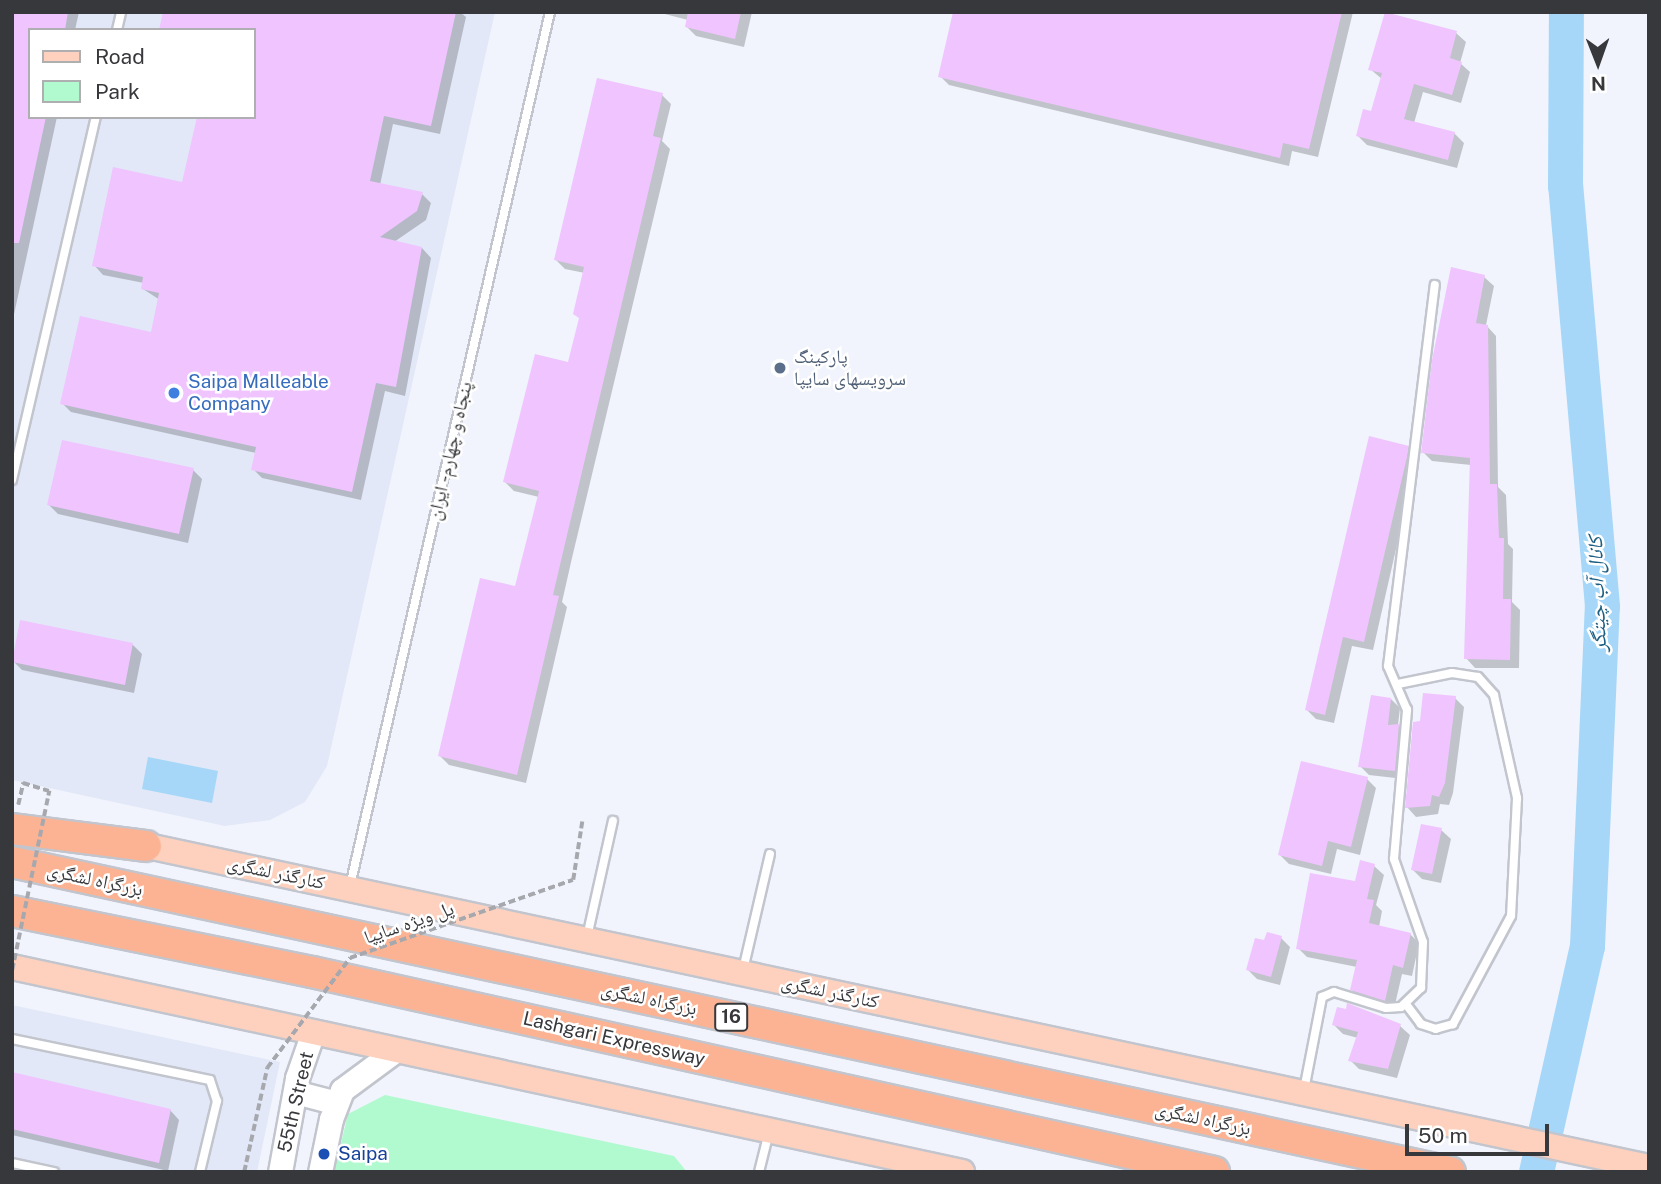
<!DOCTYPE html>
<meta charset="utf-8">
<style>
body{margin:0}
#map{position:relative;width:1661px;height:1184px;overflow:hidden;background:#f1f4fc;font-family:"Public Sans","Noto Naskh Arabic",sans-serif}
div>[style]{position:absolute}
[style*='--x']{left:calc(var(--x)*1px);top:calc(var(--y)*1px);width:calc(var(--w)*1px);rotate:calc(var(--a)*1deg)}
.built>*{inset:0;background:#e2e8f7}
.green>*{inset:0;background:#b1facf}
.water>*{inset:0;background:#a6d7f8}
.shadow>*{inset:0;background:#0003}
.river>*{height:35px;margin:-17.5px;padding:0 17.5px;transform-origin:17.5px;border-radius:17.5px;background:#a6d7f8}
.building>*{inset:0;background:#efc4ff}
.path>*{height:3.5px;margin-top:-1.75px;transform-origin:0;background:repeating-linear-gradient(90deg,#a6a8ae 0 7px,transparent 0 10.5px)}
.roads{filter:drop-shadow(2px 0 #c2c5cd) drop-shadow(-2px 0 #c2c5cd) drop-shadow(0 2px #c2c5cd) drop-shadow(0 -2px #c2c5cd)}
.lane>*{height:8px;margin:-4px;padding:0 4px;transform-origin:4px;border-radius:4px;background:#fff}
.secondary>*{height:23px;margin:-11.5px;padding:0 11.5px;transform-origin:11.5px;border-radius:11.5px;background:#fff}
.primary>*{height:24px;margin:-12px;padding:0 12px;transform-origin:12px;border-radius:12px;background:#fdd1be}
.highway>*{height:30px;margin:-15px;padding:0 15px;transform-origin:15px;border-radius:15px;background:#fbb393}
.path-bridge>*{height:3.5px;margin-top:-1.75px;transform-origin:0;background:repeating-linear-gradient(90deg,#a6a8ae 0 7px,transparent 0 10.5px)}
.dots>*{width:19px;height:19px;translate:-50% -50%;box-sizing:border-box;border:4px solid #fff;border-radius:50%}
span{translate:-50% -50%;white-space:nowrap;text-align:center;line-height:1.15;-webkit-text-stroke:5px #fff;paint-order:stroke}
.shield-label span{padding:2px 5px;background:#fff;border:2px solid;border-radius:5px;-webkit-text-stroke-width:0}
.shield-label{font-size:18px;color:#37383b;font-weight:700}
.service-label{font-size:19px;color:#4e5e75}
.left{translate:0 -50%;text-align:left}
.shop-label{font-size:19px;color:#366cbe}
.street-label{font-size:19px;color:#37383b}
.transit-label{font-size:19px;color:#164399}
.water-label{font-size:21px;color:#1c5e82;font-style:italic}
.frame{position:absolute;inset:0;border:14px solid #37383b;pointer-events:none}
.legend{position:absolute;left:28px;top:28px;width:228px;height:91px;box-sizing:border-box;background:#fff;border:2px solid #afafb1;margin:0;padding:9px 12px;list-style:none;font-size:21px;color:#37383b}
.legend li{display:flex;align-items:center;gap:14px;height:35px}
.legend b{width:35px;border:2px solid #afafb1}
.north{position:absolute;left:1563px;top:28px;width:70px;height:70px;-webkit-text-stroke:5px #fff;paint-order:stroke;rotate:179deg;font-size:19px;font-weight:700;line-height:28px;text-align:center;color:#37383b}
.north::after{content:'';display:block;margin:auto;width:24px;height:32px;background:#37383b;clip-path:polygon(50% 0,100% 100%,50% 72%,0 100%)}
.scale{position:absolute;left:1405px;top:1124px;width:144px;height:32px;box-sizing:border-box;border:4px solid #37383b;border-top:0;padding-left:9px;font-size:21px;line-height:24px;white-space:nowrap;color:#37383b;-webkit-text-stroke:5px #fff;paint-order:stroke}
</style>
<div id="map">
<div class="built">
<div style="clip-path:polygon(evenodd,12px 12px,495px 12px,327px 766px,305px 802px,270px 820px,225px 826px,12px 780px,12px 12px,30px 30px,254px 30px,254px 117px,30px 117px,30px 30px)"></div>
<div style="clip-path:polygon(12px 1005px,280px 1062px,257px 1172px,12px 1172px)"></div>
</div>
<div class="green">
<div style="clip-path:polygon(385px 1095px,674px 1156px,687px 1172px,334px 1172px,348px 1114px)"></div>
</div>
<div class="water">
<div style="clip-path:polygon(148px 757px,218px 771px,212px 803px,142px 789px)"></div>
</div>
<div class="shadow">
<div style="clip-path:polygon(12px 12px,79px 12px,75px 30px,30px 30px,30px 117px,57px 117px,13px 319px)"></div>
<div style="clip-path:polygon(164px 12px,460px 12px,466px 17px,440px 134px,393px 124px,380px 185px,422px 194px,431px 203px,426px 220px,394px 242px,422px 248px,431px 258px,405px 396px,385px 391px,361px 500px,262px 478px,253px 469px,256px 453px,71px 412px,62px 403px,152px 334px,160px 300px,143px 289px,144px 283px,103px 275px,94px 265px,254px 117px,254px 30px)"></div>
<div style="clip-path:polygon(657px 12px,752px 12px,744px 47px,696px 36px,687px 27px,688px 20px)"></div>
<div style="clip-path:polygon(955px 12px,1353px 12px,1318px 157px,1292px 151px,1289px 166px,949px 85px,940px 76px)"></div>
<div style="clip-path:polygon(1456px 33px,1466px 42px,1460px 63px,1470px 72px,1461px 103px,1423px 92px,1414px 123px,1454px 133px,1464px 143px,1457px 168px,1367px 145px,1358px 136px,1372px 113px,1382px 79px,1370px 69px)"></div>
<div style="clip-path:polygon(662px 95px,671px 104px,662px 141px,670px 149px,572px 558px,562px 602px,567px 607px,526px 783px,449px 765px,440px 756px,516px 588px,539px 497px,514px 491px,505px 482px,569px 364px,580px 318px,585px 273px,565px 269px,556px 260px)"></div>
<div style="clip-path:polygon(1484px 277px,1494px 286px,1486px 325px,1496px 336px,1498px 487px,1506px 495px,1508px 544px,1513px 549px,1512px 602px,1520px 610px,1519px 668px,1475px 668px,1466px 658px,1471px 465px,1432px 461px,1423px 452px)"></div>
<div style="clip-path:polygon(1408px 447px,1417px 457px,1373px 650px,1352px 646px,1334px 723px,1316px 719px,1307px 710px)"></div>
<div style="clip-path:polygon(193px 470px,202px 479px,188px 543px,58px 514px,49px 505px)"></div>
<div style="clip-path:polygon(133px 645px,142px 654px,134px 693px,22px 670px,13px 661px)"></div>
<div style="clip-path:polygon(1455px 698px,1464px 707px,1453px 793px,1449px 805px,1440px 804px,1438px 814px,1416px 817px,1407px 807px)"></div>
<div style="clip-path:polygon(1391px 699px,1400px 708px,1398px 725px,1408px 735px,1404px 779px,1369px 775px,1360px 766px)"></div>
<div style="clip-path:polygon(1367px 779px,1376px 788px,1360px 855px,1337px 849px,1331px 874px,1289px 864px,1280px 855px)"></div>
<div style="clip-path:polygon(1441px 830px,1451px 839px,1441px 883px,1422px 879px,1413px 870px)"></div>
<div style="clip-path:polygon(1374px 866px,1384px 875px,1376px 905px,1382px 911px,1379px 927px,1410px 934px,1419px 943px,1412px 976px,1402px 974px,1394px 1009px,1361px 999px,1352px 990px,1357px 967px,1307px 957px,1298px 948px)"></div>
<div style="clip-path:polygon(1281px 938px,1290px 947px,1280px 985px,1257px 979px,1248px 970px,1265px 942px)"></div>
<div style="clip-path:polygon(1334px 1025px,1400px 1026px,1410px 1035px,1397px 1078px,1359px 1069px,1350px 1060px,1358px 1038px,1343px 1034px)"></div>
<div style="clip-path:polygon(12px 1074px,170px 1110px,179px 1120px,168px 1171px,12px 1135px)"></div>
</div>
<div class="river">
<div style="--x:1536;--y:1172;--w:232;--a:-77.3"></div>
<div style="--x:1587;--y:946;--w:340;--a:-87.5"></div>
<div style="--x:1602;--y:606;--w:422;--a:-95"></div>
<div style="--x:1565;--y:186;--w:174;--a:-89.7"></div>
</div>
<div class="building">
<div style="clip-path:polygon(12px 12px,68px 12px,65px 30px,30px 30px,30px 117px,46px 117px,19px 243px,12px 243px)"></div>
<div style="clip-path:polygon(163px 12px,456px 12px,431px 126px,384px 116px,370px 181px,423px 192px,417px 211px,380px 237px,422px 247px,396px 387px,376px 383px,352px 492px,251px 470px,256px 447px,60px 404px,80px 316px,151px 332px,159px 293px,141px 289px,143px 277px,92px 266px,113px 167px,182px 182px,197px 117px,254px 117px,254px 30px,159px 30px)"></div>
<div style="clip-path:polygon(688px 12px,741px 12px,735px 39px,685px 27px)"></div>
<div style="clip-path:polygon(953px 12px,1342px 12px,1309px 149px,1283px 143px,1280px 158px,938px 77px)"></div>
<div style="clip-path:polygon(1385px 12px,1457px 31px,1450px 58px,1462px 62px,1452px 95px,1414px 84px,1404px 119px,1455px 132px,1448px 160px,1356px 136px,1363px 109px,1371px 111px,1382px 73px,1368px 70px)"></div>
<div style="clip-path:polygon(597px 78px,663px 93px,653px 136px,661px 138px,564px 548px,553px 595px,559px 596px,517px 775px,438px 756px,480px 578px,515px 586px,539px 491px,503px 482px,535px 354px,568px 362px,579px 318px,573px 314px,584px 267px,554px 260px)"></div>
<div style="clip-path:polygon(1451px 267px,1485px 275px,1476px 323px,1488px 325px,1490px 484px,1497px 484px,1499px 538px,1504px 538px,1503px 599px,1511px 599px,1510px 660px,1464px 659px,1470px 458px,1421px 453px,1432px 360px)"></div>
<div style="clip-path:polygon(1369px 436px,1409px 446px,1407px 457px,1364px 642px,1343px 637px,1325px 715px,1305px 710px)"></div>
<div style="clip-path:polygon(62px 440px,194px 468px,179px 534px,47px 505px)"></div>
<div style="clip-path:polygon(20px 620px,133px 643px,125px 685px,12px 662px)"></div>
<div style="clip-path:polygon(1423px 693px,1456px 696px,1445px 783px,1439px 797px,1432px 795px,1430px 806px,1405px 808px,1413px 722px,1420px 721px)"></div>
<div style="clip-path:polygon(1371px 695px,1391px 698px,1388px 725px,1399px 724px,1395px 771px,1358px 767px)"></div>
<div style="clip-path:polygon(1301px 761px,1368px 777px,1351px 847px,1328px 841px,1322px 866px,1278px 855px)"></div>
<div style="clip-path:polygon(1421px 824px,1442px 828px,1432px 874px,1411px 870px)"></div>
<div style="clip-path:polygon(1360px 860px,1375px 864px,1367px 899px,1374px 900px,1369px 923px,1411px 933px,1403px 968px,1393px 965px,1385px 1001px,1350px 990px,1357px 960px,1296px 949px,1310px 873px,1355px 881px)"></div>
<div style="clip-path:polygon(1267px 932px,1282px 936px,1271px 977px,1246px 970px,1255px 938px,1264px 940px)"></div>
<div style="clip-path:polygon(1347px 1003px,1401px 1024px,1388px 1069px,1348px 1061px,1358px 1032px,1332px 1025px,1337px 1007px,1346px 1009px)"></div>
<div style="clip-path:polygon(12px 1072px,171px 1109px,159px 1163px,12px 1129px)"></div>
</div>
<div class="path">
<div style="--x:18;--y:805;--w:23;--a:-77"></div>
<div style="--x:23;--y:783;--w:27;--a:17"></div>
</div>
<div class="roads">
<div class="lane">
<div style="--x:117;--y:30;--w:18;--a:-77"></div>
<div style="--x:12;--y:480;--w:373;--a:-77"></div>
<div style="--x:1398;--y:684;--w:55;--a:-11.5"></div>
<div style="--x:1452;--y:673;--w:26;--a:9"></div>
<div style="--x:1478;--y:677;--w:24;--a:48"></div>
<div style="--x:1494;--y:695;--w:106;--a:77.4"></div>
<div style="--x:1517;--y:798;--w:118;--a:92.9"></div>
<div style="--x:1511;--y:916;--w:123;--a:118.2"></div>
<div style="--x:1453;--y:1024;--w:18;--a:164"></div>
<div style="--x:1436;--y:1029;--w:16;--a:-162"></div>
<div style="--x:1421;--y:1024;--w:25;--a:-127"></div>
<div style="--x:350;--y:886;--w:897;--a:-77.11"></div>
<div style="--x:587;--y:937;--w:119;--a:-77.4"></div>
<div style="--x:743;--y:970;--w:119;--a:-76.9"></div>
<div style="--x:12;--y:1039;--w:202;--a:11.7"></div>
<div style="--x:210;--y:1080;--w:22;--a:72"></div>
<div style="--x:217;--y:1101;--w:73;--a:103.5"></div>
<div style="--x:1304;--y:1090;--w:95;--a:-79"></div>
<div style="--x:1322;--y:997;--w:13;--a:-23"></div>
<div style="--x:1334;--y:992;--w:54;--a:17.1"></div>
<div style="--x:1386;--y:1008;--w:15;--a:-4"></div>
<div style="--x:1401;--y:1007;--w:28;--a:-44"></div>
<div style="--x:1421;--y:988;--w:46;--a:-87.5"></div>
<div style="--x:1423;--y:942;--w:88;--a:-109.3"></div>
<div style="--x:1394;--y:859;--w:150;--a:-85"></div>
<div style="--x:1407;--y:710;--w:48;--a:-113.4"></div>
<div style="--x:1388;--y:666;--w:384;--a:-83"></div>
<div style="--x:12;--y:1163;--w:43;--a:12.1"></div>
<div style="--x:759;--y:1172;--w:41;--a:-76"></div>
</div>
<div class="secondary">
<div style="--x:295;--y:1092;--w:43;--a:14.7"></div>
<div style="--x:280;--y:1172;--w:96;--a:-79.7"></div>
<div style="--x:297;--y:1078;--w:49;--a:-70.8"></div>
<div style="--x:320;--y:1172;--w:54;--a:-78.3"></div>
<div style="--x:331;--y:1119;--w:31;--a:-69"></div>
<div style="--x:342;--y:1090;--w:67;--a:-36.5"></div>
</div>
<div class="primary">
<div style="--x:129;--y:842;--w:1554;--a:12.07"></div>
<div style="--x:12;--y:967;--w:972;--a:12.18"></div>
</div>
<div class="highway">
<div style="--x:12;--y:829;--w:135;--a:7.2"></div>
<div style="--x:12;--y:862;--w:1471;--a:12.17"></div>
<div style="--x:12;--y:911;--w:306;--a:11.5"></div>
<div style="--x:312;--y:972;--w:924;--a:12.5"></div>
</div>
</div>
<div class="path-bridge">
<div style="--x:12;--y:970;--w:183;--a:-78.3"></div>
<div style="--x:244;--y:1172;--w:107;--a:-77.5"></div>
<div style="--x:267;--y:1068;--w:138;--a:-53"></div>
<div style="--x:350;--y:958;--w:236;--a:-19.3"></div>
<div style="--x:573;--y:880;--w:59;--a:-81.2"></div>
</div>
<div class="dots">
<div style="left:780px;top:368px;background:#5c6f8a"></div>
<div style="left:174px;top:393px;background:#3f7fe0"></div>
<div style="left:324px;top:1154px;background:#1a4fb4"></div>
</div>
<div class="shield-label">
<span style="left:731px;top:1017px">16</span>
</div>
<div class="service-label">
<span class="left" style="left:794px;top:368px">پارکینگ<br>سرویسهای سایپا</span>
</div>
<div class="shop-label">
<span class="left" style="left:188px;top:393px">Saipa Malleable<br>Company</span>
</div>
<div class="street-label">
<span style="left:450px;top:451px;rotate:-77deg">پنجاه و چهارم - ایران</span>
<span style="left:276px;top:873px;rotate:12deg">کنارگذر لشگری</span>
<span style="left:95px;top:880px;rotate:12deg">بزرگراه لشگری</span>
<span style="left:409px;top:923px;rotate:-19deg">پل ویژه سایپا</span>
<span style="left:830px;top:992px;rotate:12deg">کنارگذر لشگری</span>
<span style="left:649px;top:999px;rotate:12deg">بزرگراه لشگری</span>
<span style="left:614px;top:1039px;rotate:13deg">Lashgari Expressway</span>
<span style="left:296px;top:1102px;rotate:-77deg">55th Street</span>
<span style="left:1203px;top:1119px;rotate:12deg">بزرگراه لشگری</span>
</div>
<div class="transit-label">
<span class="left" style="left:338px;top:1154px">Saipa</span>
</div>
<div class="water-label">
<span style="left:1597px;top:594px;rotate:-92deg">کانال آب چیتگر</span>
</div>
<div class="frame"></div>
<ul class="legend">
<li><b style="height:9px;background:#fdd1be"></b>Road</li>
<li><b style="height:19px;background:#b1facf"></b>Park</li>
</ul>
<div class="north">N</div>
<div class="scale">50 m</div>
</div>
